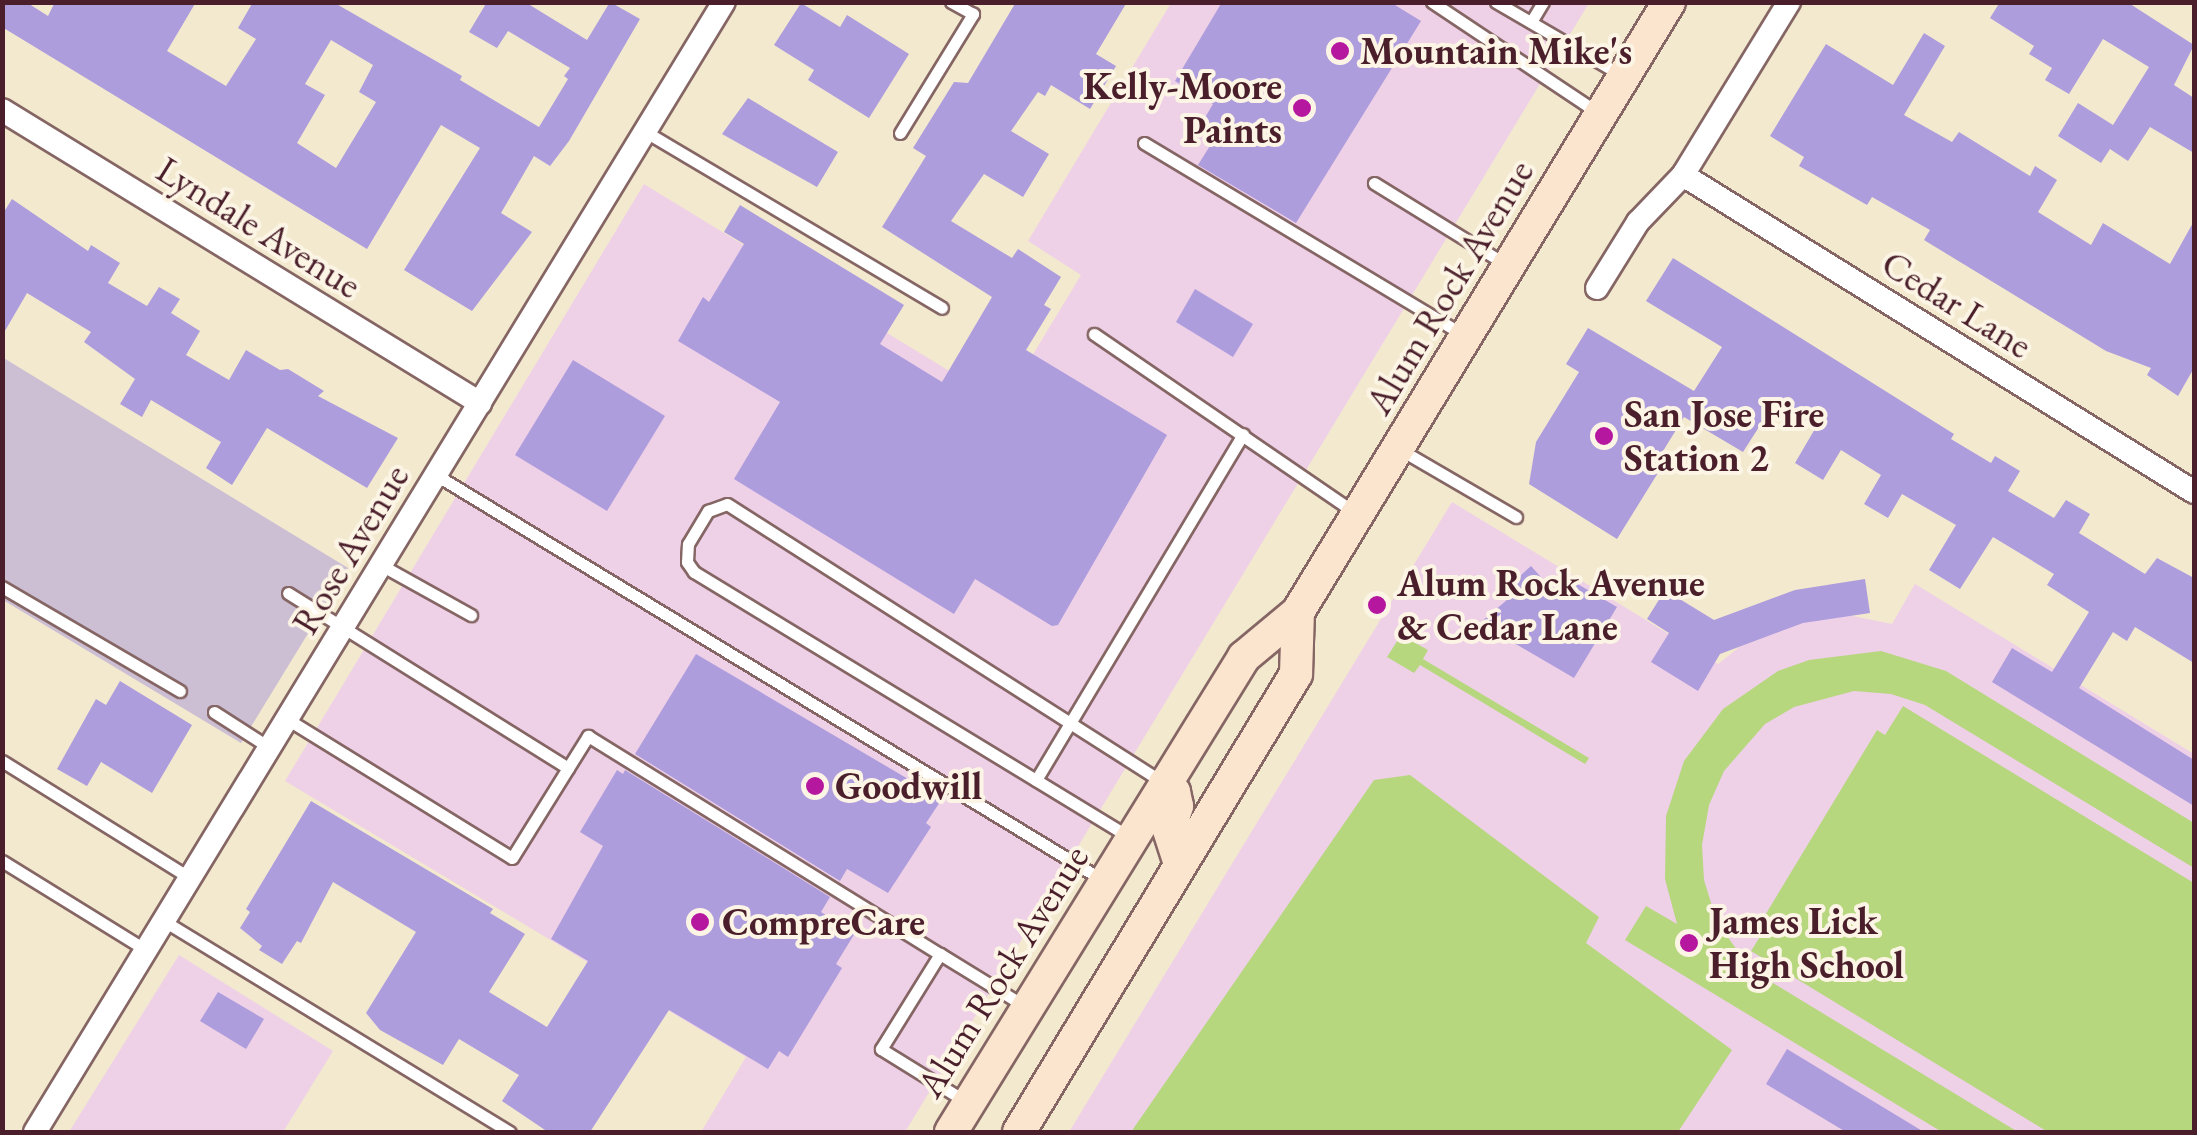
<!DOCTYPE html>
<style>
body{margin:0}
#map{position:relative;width:2197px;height:1135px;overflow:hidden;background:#f3e9cf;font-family:"EB Garamond",serif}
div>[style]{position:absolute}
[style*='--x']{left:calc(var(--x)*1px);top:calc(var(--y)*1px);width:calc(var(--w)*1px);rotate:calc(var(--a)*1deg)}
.built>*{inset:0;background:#eed0e7}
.industrial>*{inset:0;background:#ccbed3}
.green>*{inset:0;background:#b7d77e}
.building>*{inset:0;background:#ae9ddd}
.roads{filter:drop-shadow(2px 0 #856664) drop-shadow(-2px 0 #856664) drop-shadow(0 2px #856664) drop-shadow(0 -2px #856664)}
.lane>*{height:11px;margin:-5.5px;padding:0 5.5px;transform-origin:5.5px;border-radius:5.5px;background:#fff}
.street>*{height:22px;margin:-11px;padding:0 11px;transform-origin:11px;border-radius:11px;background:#fff}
.secondary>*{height:32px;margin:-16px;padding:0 16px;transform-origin:16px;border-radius:16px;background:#fce5cf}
.dots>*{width:28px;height:28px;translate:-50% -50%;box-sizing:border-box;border:5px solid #fcf5e5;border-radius:50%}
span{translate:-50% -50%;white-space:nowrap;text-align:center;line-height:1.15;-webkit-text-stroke:8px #fcf5e5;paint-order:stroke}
.poi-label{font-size:38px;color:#4a1f2b;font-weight:700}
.left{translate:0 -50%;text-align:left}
.right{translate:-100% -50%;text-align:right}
.street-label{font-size:38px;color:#4a1f2b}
.frame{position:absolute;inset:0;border:5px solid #4a1f2b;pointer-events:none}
</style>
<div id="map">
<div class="built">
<div style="clip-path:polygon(1171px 3px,1589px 3px,905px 1132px,701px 1132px,746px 1057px,285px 781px,644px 184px,1003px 404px,1081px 275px,1028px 241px)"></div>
<div style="clip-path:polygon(1452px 502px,1718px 664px,1756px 634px,1833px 612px,1892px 624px,1915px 584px,2194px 754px,2194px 1132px,1069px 1132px)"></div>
<div style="clip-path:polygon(179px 955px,333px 1051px,283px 1132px,69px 1132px)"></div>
</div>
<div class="industrial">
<div style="clip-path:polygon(2px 357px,348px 568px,241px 743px,3px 600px)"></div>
</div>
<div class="green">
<div style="clip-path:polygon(1401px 635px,1428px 650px,1423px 659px,1589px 758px,1585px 764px,1420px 665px,1414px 673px,1387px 657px)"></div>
<div style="clip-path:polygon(1881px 651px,1946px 671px,2194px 823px,2194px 868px,1925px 705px,1891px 694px,1854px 691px,1794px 707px,1765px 724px,1724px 771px,1709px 805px,1702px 845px,1704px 880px,1717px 922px,1742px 957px,1773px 983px,2018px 1132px,1942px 1132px,1625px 940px,1646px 906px,1677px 924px,1665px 879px,1666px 816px,1684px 761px,1723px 709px,1778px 671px,1809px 660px)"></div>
<div style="clip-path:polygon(1903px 706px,2194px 883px,2194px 1132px,2048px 1132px,1751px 951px,1769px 922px,1764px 917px,1877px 730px,1885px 735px)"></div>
<div style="clip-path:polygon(1410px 775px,1599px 917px,1586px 943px,1732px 1050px,1678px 1132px,1131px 1132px,1374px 780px)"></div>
</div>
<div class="building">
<div style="clip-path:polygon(evenodd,2px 2px,26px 2px,48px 16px,55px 2px,196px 2px,167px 51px,226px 86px,256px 39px,238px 28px,253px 2px,333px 2px,462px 76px,460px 80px,539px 127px,568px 79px,564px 76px,570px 68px,508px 31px,497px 48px,469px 32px,487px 2px,525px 2px,587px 40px,610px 2px,640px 19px,569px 141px,550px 166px,534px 156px,501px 213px,532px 232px,472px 311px,404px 270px,480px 148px,441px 125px,367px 249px,2px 27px,2px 2px,331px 40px,373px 65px,359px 92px,376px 102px,336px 168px,297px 143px,325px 95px,305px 84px,331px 40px)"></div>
<div style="clip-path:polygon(1016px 2px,1127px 2px,1096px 54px,1116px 66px,1090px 109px,1051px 85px,1045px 96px,1038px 92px,1011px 131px,1049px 154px,1023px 197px,984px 174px,951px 221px,1012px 258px,1018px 249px,1061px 277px,1044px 305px,1051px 309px,1026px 350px,1167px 435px,1058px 625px,1052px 626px,975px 579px,954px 614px,734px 479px,780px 402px,678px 341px,703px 297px,709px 302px,744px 244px,724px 232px,740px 205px,904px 305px,880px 344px,942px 382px,992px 297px,882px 227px,926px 156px,913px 148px,954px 82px,968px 83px)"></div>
<div style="clip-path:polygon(1222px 2px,1390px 2px,1421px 21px,1296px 223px,1198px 165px,1213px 141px,1197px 131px,1213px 104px,1175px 81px)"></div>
<div style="clip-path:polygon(2000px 2px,2127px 2px,2194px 45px,2174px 85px,2194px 98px,2194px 153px,2150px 127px,2128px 161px,2110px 149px,2101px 163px,2058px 136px,2078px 103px,2113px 125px,2149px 67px,2103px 39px,2069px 94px,2045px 80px,2052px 68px,2029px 54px,2034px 46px,1990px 18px)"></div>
<div style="clip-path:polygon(801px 3px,840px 27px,847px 15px,909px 54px,869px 118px,808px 80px,814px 70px,774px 45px)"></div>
<div style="clip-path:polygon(1924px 33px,1945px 46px,1904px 115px,1952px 142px,1959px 132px,2030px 176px,2035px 166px,2057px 180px,2038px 212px,2091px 245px,2103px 223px,2170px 264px,2194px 221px,2194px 368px,2178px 396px,2147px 375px,2151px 368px,2106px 351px,1924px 240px,1930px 230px,1872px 197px,1867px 205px,1799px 166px,1804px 157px,1770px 136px,1826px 44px,1893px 85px)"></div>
<div style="clip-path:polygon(748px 98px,838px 152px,817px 187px,722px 134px)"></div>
<div style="clip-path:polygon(12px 199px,88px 251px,91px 245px,120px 263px,108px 283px,147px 306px,159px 287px,180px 299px,171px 313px,200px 331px,186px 355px,229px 380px,246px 350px,280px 370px,288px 369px,324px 391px,318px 396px,398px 438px,367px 488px,267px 428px,232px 485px,206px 468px,221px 442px,151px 400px,142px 417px,120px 404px,135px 379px,84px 342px,91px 332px,27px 293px,2px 336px,2px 215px)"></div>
<div style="clip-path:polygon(1673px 258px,1954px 434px,1951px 439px,1991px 463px,1995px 456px,2020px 471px,2008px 491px,2054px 518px,2066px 500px,2090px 514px,2079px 533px,2145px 574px,2157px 558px,2194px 578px,2194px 663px,2135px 627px,2127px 641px,2113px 632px,2079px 688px,2194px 760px,2194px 806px,1992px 682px,2012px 648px,2052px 672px,2089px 612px,2047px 585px,2054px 574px,1993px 537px,1960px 589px,1929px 570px,1956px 525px,1902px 494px,1888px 518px,1864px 504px,1881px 475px,1841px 450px,1823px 480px,1795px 463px,1816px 427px,1775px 402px,1743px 452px,1684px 417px,1655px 464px,1661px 468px,1617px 539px,1529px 484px,1536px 442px,1579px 372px,1566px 364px,1588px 328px,1694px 391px,1722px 347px,1646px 301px)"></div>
<div style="clip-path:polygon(1195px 289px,1253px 324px,1233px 357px,1176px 322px)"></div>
<div style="clip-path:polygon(573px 360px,665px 416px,607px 511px,515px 455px)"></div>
<div style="clip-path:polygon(1531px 566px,1559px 597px,1569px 579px,1617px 607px,1574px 678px,1480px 623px,1515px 593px,1509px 586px)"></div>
<div style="clip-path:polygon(1865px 579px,1870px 613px,1803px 623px,1720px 654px,1698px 691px,1651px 662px,1669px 633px,1647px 619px,1665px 590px,1714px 620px,1795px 590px)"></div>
<div style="clip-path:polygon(696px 654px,942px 799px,926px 823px,931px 827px,888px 893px,847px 869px,840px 881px,635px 754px)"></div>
<div style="clip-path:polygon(120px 681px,192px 725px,152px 793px,101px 762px,87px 786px,57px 769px,96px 699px,106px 705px)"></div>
<div style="clip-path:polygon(617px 770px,623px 774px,625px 770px,830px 897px,821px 912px,855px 933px,836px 964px,842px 968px,788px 1057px,779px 1051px,768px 1069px,669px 1010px,590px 1132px,548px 1132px,502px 1101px,519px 1075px,459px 1039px,443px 1065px,380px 1030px,366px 1013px,416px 932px,333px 882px,301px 943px,297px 941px,282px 964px,259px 950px,262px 946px,240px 928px,250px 912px,246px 909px,311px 801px,493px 909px,490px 913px,525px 934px,489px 992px,547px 1027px,588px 961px,551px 939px,603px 846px,580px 832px)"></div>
<div style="clip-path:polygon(218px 992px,264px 1019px,246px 1049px,200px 1021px)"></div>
<div style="clip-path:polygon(1787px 1049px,1924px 1132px,1846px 1132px,1766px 1084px)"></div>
</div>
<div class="roads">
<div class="lane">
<div style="--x:1432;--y:2;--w:198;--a:33.7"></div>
<div style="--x:1496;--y:2;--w:147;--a:30.2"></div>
<div style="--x:1531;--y:22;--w:23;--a:-59"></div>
<div style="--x:646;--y:132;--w:344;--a:30.7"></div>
<div style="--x:900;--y:133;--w:140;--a:-58.5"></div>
<div style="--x:973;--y:14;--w:25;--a:-151"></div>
<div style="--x:1144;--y:143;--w:371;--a:31"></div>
<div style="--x:1374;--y:183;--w:154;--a:31.7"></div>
<div style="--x:1094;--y:334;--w:315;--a:34.4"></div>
<div style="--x:1401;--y:450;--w:133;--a:30.2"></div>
<div style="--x:436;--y:475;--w:778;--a:31.28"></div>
<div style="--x:381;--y:565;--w:103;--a:29.1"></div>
<div style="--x:2;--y:587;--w:206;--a:30.3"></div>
<div style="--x:214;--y:712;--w:67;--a:32.7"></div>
<div style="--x:287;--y:719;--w:264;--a:31.7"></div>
<div style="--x:512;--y:858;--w:106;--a:-58.1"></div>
<div style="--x:568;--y:768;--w:330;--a:-148"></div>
<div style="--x:2;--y:761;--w:221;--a:31.9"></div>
<div style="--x:568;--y:768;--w:38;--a:-58"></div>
<div style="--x:588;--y:736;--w:414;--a:31.8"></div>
<div style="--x:1036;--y:780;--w:403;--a:-59.1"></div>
<div style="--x:1131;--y:838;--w:512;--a:-148.67"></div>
<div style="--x:694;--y:572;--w:12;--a:-125"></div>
<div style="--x:687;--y:562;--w:18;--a:-87"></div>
<div style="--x:688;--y:544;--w:39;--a:-59"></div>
<div style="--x:708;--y:511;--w:20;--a:-20"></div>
<div style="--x:727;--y:504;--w:515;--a:32.55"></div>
<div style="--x:2;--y:861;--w:169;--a:31.7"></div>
<div style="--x:164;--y:921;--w:405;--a:31.4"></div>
<div style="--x:965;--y:1101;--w:99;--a:-148.2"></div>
<div style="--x:881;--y:1049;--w:112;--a:-58.2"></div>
<div style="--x:940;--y:954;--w:101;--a:31.6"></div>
</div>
<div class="street">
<div style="--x:2;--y:110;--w:561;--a:31.51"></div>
<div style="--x:1683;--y:175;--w:601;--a:31.81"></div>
<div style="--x:1597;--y:288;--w:78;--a:-58.2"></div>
<div style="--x:1638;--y:222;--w:65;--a:-46.2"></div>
<div style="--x:1683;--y:175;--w:203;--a:-58.5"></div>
<div style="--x:35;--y:1132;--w:1323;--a:-58.63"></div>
</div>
<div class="secondary">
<div style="--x:1165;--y:783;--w:13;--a:45"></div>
<div style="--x:1174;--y:792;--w:14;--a:78"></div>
<div style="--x:1177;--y:806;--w:25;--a:108"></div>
<div style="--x:1169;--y:830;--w:36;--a:72"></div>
<div style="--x:951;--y:1132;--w:558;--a:-58.33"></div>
<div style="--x:1244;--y:657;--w:70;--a:-39.8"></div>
<div style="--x:1298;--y:612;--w:714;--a:-58.69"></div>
<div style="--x:1019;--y:1132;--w:535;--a:-58.83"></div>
<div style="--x:1296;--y:674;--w:62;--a:-88.2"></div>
</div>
</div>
<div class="dots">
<div style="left:1340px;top:51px;background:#b5179e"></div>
<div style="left:1302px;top:108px;background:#b5179e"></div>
<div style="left:1604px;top:436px;background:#b5179e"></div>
<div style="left:1377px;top:605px;background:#b5179e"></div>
<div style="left:815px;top:786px;background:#b5179e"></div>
<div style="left:700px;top:922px;background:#b5179e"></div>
<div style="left:1689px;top:943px;background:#b5179e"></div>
</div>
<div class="poi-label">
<span class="left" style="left:1360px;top:51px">Mountain Mike's</span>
<span class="right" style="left:1282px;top:108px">Kelly-Moore<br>Paints</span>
<span class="left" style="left:1624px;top:436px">San Jose Fire<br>Station 2</span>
<span class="left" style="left:1397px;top:605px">Alum Rock Avenue<br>&amp; Cedar Lane</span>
<span class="left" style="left:835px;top:786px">Goodwill</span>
<span class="left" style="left:1709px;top:943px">James Lick<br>High School</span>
<span class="left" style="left:722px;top:922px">CompreCare</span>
</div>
<div class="street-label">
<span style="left:259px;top:227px;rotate:32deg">Lyndale Avenue</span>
<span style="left:1449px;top:287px;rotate:-59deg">Alum Rock Avenue</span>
<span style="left:1957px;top:304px;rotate:32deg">Cedar Lane</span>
<span style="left:350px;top:549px;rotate:-59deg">Rose Avenue</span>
<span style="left:1002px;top:971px;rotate:-58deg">Alum Rock Avenue</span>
</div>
<div class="frame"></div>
</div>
